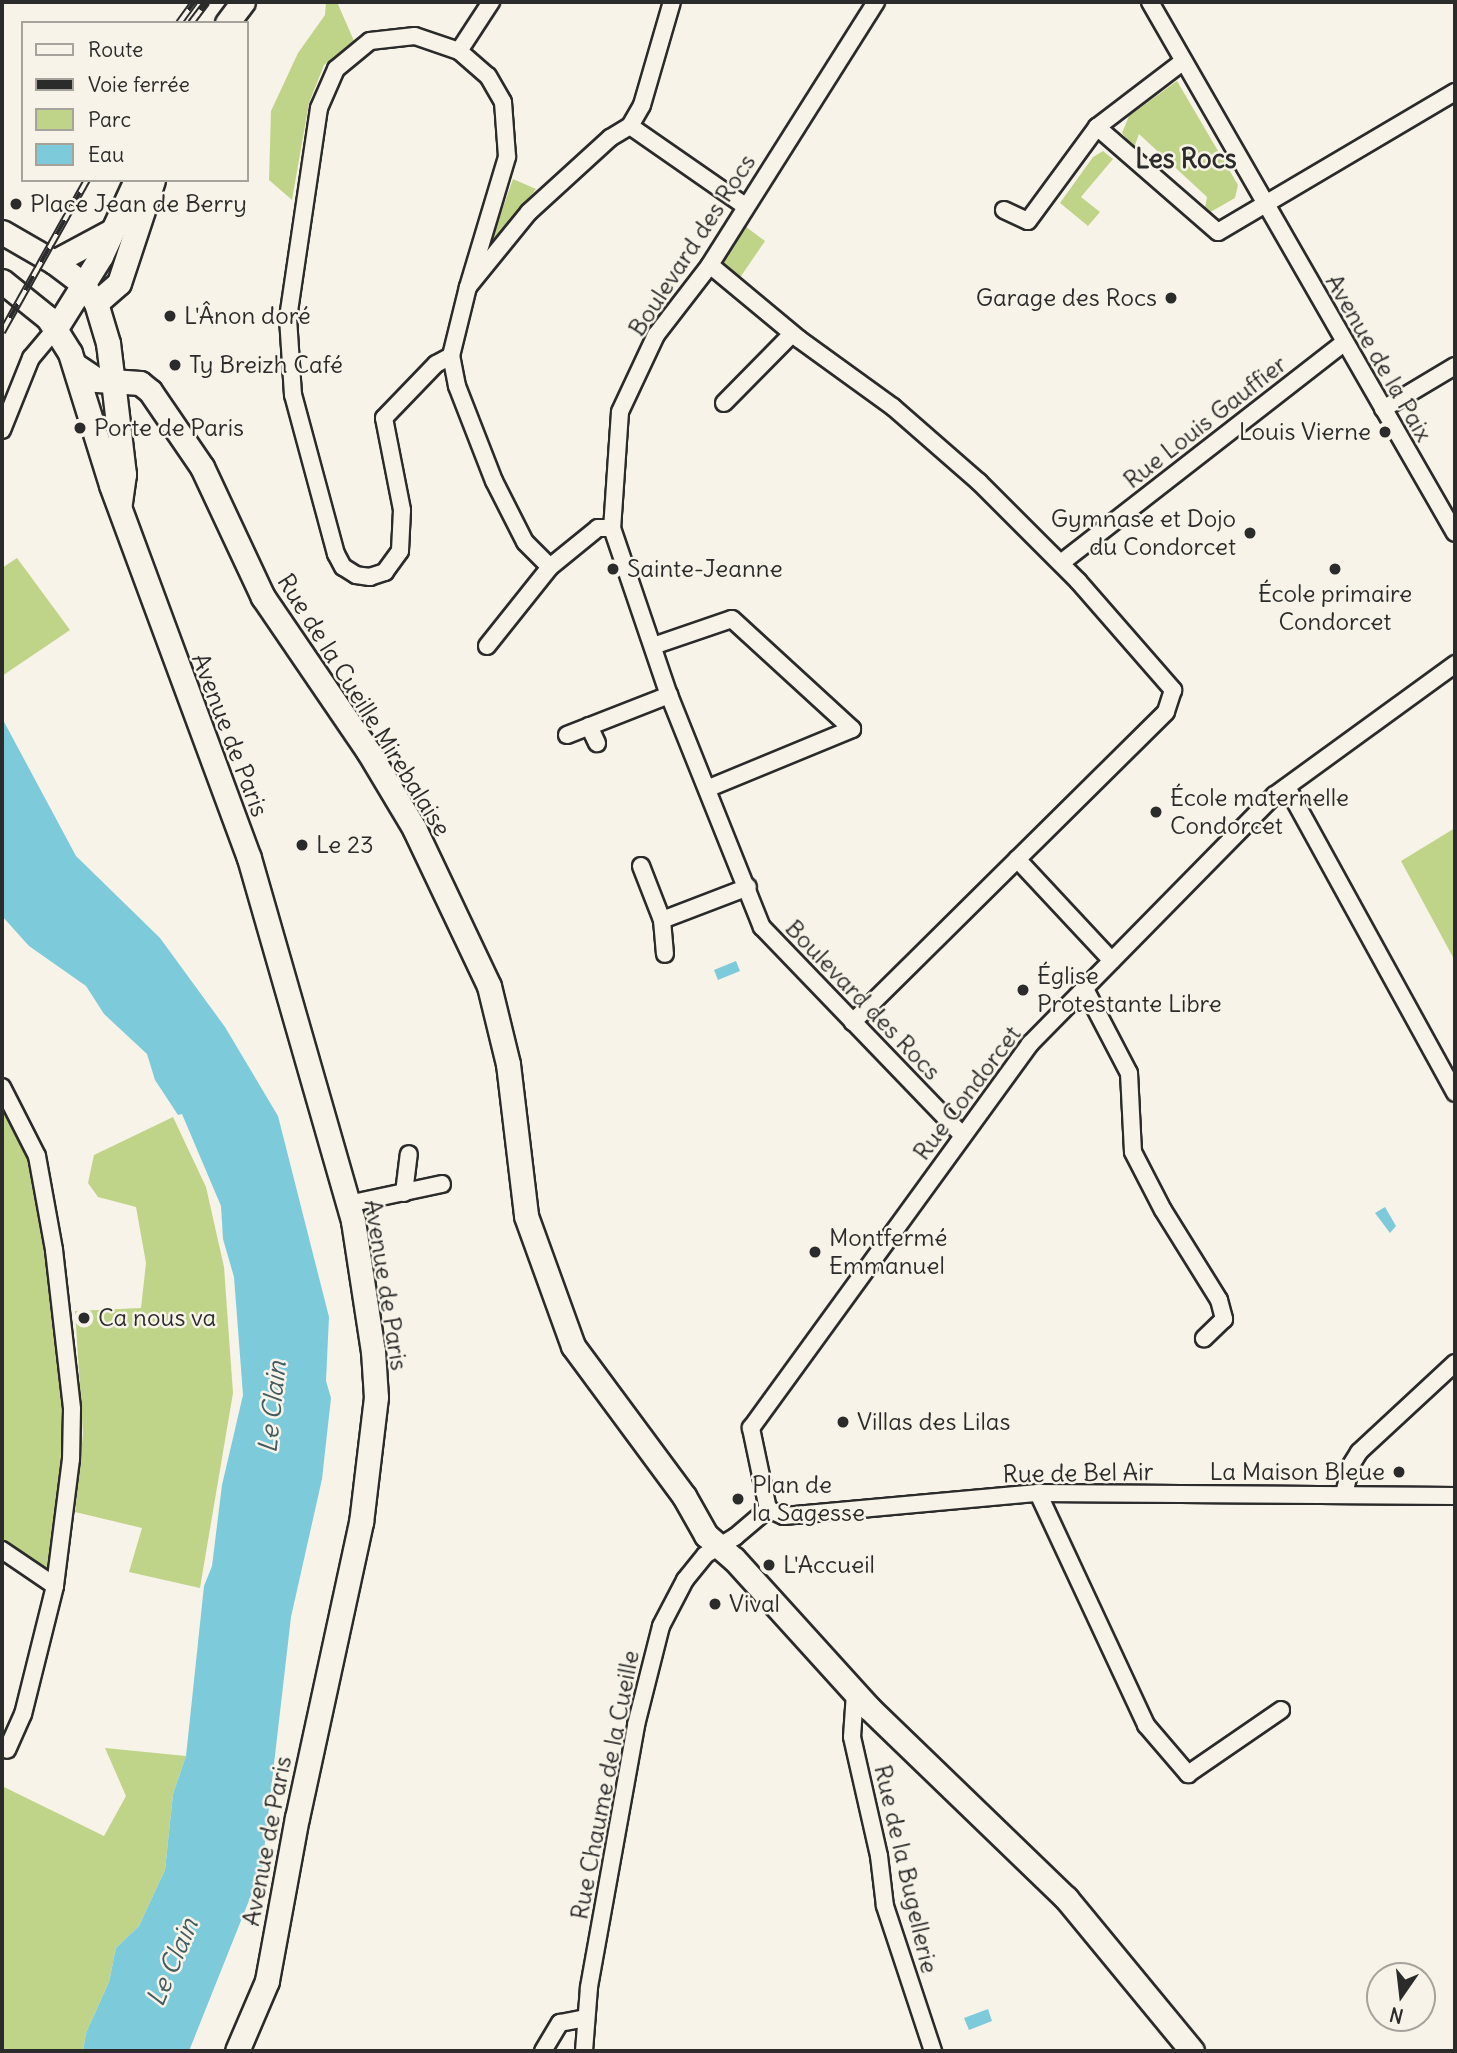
<!DOCTYPE html>
<meta charset="utf-8">
<style>
body{margin:0}
#map{position:relative;width:1457px;height:2053px;overflow:hidden;background:#f7f3e8;font-family:Delius,sans-serif}
div>[style]{position:absolute}
[style*='--x']{left:calc(var(--x)*1px);top:calc(var(--y)*1px);width:calc(var(--w)*1px);rotate:calc(var(--a)*1deg)}
.green>*{inset:0;background:#c0d489}
.water>*{inset:0;background:#7dcadb}
.roads{filter:drop-shadow(2px 0 #2b2b2b) drop-shadow(-2px 0 #2b2b2b) drop-shadow(0 2px #2b2b2b) drop-shadow(0 -2px #2b2b2b)}
.street>*{height:16px;margin:-8px;padding:0 8px;transform-origin:8px;border-radius:8px;background:#f7f3e8}
.secondary>*{height:23px;margin:-11.5px;padding:0 11.5px;transform-origin:11.5px;border-radius:11.5px;background:#f7f3e8}
.rail>*{height:8px;margin-top:-4px;transform-origin:0;background:repeating-linear-gradient(90deg,#f7f3e8 0 16px,#2b2b2b 0 32px);box-sizing:border-box;border-block:2px solid #2b2b2b}
.dots>*{width:19px;height:19px;translate:-50% -50%;box-sizing:border-box;border:4px solid #f7f3e8;border-radius:50%}
span{translate:-50% -50%;white-space:nowrap;text-align:center;line-height:1.15;-webkit-text-stroke:5px #f7f3e8;paint-order:stroke}
.poi-label{font-size:24px;color:#2b2b2b}
.left{translate:0 -50%;text-align:left}
.right{translate:-100% -50%;text-align:right}
.street-label{font-size:24px;color:#2b2b2b}
.neighbourhood-label{font-size:26px;color:#2b2b2b;font-weight:700}
.water-label{font-size:26px;color:#445b60;font-style:italic}
.frame{position:absolute;inset:0;border:4px solid #2b2b2b;pointer-events:none}
.legend{position:absolute;left:21px;top:21px;width:228px;height:161px;box-sizing:border-box;background:#f7f3e8;border:2px solid #a5a39c;margin:0;padding:9px 12px;list-style:none;font-size:21px;color:#2b2b2b}
.legend li{display:flex;align-items:center;gap:14px;height:35px}
.legend b{width:35px;border:2px solid #a5a39c}
.north{position:absolute;left:1366px;top:1962px;width:70px;height:70px;box-sizing:border-box;background:#f7f3e8;border:2px solid #a5a39c;border-radius:50%;rotate:194deg;font-size:19px;font-weight:700;line-height:28px;text-align:center;color:#2b2b2b}
.north::after{content:'';display:block;margin:auto;width:24px;height:32px;background:#2b2b2b;clip-path:polygon(50% 0,100% 100%,50% 72%,0 100%)}
</style>
<div id="map">
<div class="green">
<div style="clip-path:polygon(326px 2px,337px 2px,354px 41px,324px 65px,309px 103px,292px 200px,269px 180px,271px 111px,298px 53px,325px 15px)"></div>
<div style="clip-path:polygon(1177px 81px,1238px 185px,1235px 198px,1207px 214px,1204px 213px,1207px 197px,1139px 134px,1134px 148px,1122px 133px,1129px 116px)"></div>
<div style="clip-path:polygon(1103px 151px,1113px 159px,1081px 197px,1100px 212px,1088px 226px,1060px 203px,1093px 157px)"></div>
<div style="clip-path:polygon(513px 179px,536px 189px,487px 252px)"></div>
<div style="clip-path:polygon(742px 224px,765px 241px,737px 282px,715px 266px)"></div>
<div style="clip-path:polygon(17px 558px,70px 630px,2px 676px,2px 568px)"></div>
<div style="clip-path:polygon(1455px 828px,1455px 961px,1401px 861px)"></div>
<div style="clip-path:polygon(2px 1100px,31px 1158px,43px 1215px,66px 1392px,66px 1454px,52px 1570px,46px 1574px,2px 1544px)"></div>
<div style="clip-path:polygon(173px 1117px,206px 1187px,224px 1267px,233px 1393px,200px 1588px,129px 1572px,142px 1528px,75px 1512px,83px 1434px,75px 1311px,141px 1308px,146px 1263px,136px 1207px,98px 1197px,88px 1183px,94px 1155px)"></div>
<div style="clip-path:polygon(105px 1748px,186px 1756px,173px 1794px,165px 1870px,139px 1926px,116px 1948px,109px 1982px,86px 2033px,83px 2051px,2px 2051px,2px 1786px,104px 1836px,126px 1796px)"></div>
</div>
<div class="water">
<div style="clip-path:polygon(2px 718px,76px 856px,160px 938px,225px 1027px,278px 1116px,329px 1317px,326px 1381px,331px 1398px,322px 1479px,291px 1617px,262px 1868px,189px 2051px,83px 2051px,86px 2033px,109px 1982px,116px 1948px,139px 1926px,165px 1870px,173px 1794px,186px 1756px,204px 1586px,212px 1566px,222px 1485px,243px 1395px,234px 1277px,223px 1239px,221px 1206px,182px 1114px,178px 1115px,155px 1080px,147px 1054px,104px 1014px,86px 986px,29px 946px,2px 916px)"></div>
<div style="clip-path:polygon(736px 961px,740px 971px,718px 980px,714px 970px)"></div>
<div style="clip-path:polygon(1385px 1207px,1396px 1226px,1390px 1233px,1375px 1213px)"></div>
<div style="clip-path:polygon(988px 2009px,992px 2021px,969px 2030px,964px 2018px)"></div>
</div>
<div class="roads">
<div class="street">
<div style="--x:876;--y:2;--w:311;--a:122.3"></div>
<div style="--x:710;--y:265;--w:88;--a:127.6"></div>
<div style="--x:656;--y:335;--w:85;--a:115.1"></div>
<div style="--x:620;--y:412;--w:116;--a:93.9"></div>
<div style="--x:612;--y:528;--w:176;--a:71.2"></div>
<div style="--x:669;--y:695;--w:250;--a:68.2"></div>
<div style="--x:762;--y:927;--w:289;--a:46.1"></div>
<div style="--x:1150;--y:2;--w:612;--a:60.13"></div>
<div style="--x:459;--y:51;--w:59;--a:-56.9"></div>
<div style="--x:630;--y:126;--w:24;--a:-60"></div>
<div style="--x:642;--y:105;--w:107;--a:-73.8"></div>
<div style="--x:1097;--y:127;--w:160;--a:41"></div>
<div style="--x:1218;--y:232;--w:275;--a:-30.6"></div>
<div style="--x:1004;--y:210;--w:26;--a:25"></div>
<div style="--x:1028;--y:221;--w:117;--a:-53.7"></div>
<div style="--x:1097;--y:127;--w:106;--a:-37.3"></div>
<div style="--x:710;--y:265;--w:116;--a:39.7"></div>
<div style="--x:799;--y:339;--w:116;--a:35.9"></div>
<div style="--x:893;--y:407;--w:114;--a:41.1"></div>
<div style="--x:979;--y:482;--w:140;--a:45"></div>
<div style="--x:1078;--y:581;--w:145;--a:48.9"></div>
<div style="--x:1173;--y:690;--w:23;--a:108"></div>
<div style="--x:1166;--y:712;--w:441;--a:135.3"></div>
<div style="--x:451;--y:356;--w:17;--a:152"></div>
<div style="--x:436;--y:364;--w:75;--a:133.9"></div>
<div style="--x:384;--y:418;--w:94;--a:78.9"></div>
<div style="--x:402;--y:510;--w:41;--a:92.8"></div>
<div style="--x:400;--y:551;--w:26;--a:126"></div>
<div style="--x:385;--y:572;--w:16;--a:162"></div>
<div style="--x:370;--y:577;--w:14;--a:-172"></div>
<div style="--x:356;--y:575;--w:15;--a:-148"></div>
<div style="--x:343;--y:567;--w:15;--a:-118"></div>
<div style="--x:336;--y:554;--w:165;--a:-105.1"></div>
<div style="--x:293;--y:395;--w:77;--a:-93.7"></div>
<div style="--x:288;--y:318;--w:212;--a:-81.6"></div>
<div style="--x:319;--y:108;--w:43;--a:-66.4"></div>
<div style="--x:336;--y:69;--w:44;--a:-39.5"></div>
<div style="--x:370;--y:41;--w:45;--a:-6.3"></div>
<div style="--x:415;--y:36;--w:46;--a:18.8"></div>
<div style="--x:459;--y:51;--w:38;--a:41"></div>
<div style="--x:488;--y:76;--w:30;--a:60"></div>
<div style="--x:503;--y:102;--w:55;--a:85.8"></div>
<div style="--x:507;--y:157;--w:136;--a:106.7"></div>
<div style="--x:724;--y:403;--w:97;--a:-45.4"></div>
<div style="--x:1383;--y:409;--w:84;--a:-30.8"></div>
<div style="--x:2;--y:430;--w:78;--a:-68.1"></div>
<div style="--x:31;--y:358;--w:39;--a:-50"></div>
<div style="--x:1061;--y:563;--w:358;--a:-37.9"></div>
<div style="--x:550;--y:567;--w:35;--a:-135"></div>
<div style="--x:525;--y:542;--w:68;--a:-116.9"></div>
<div style="--x:494;--y:481;--w:102;--a:-111.3"></div>
<div style="--x:457;--y:386;--w:31;--a:-101"></div>
<div style="--x:451;--y:356;--w:71;--a:-76.2"></div>
<div style="--x:468;--y:287;--w:97;--a:-50.9"></div>
<div style="--x:529;--y:212;--w:110;--a:-42.4"></div>
<div style="--x:610;--y:138;--w:23;--a:-31"></div>
<div style="--x:630;--y:126;--w:140;--a:34.8"></div>
<div style="--x:487;--y:646;--w:101;--a:-51.4"></div>
<div style="--x:550;--y:567;--w:62;--a:-39.1"></div>
<div style="--x:598;--y:528;--w:14;--a:0"></div>
<div style="--x:653;--y:646;--w:83;--a:-18.9"></div>
<div style="--x:732;--y:619;--w:163;--a:42.5"></div>
<div style="--x:852;--y:729;--w:155;--a:157.6"></div>
<div style="--x:589;--y:726;--w:19;--a:65"></div>
<div style="--x:567;--y:735;--w:110;--a:-21.4"></div>
<div style="--x:1287;--y:787;--w:349;--a:61.2"></div>
<div style="--x:1017;--y:859;--w:139;--a:47"></div>
<div style="--x:641;--y:866;--w:58;--a:68.7"></div>
<div style="--x:662;--y:920;--w:34;--a:85"></div>
<div style="--x:662;--y:920;--w:92;--a:-21"></div>
<div style="--x:1085;--y:989;--w:95;--a:62.4"></div>
<div style="--x:1129;--y:1073;--w:79;--a:87.1"></div>
<div style="--x:1133;--y:1152;--w:65;--a:62.7"></div>
<div style="--x:1163;--y:1210;--w:106;--a:58.1"></div>
<div style="--x:1219;--y:1300;--w:20;--a:75"></div>
<div style="--x:1224;--y:1319;--w:28;--a:136"></div>
<div style="--x:2;--y:1087;--w:77;--a:63.1"></div>
<div style="--x:37;--y:1156;--w:96;--a:79.7"></div>
<div style="--x:54;--y:1250;--w:160;--a:83.5"></div>
<div style="--x:72;--y:1409;--w:50;--a:91.1"></div>
<div style="--x:71;--y:1459;--w:128;--a:97.2"></div>
<div style="--x:55;--y:1586;--w:132;--a:104"></div>
<div style="--x:23;--y:1714;--w:39;--a:114"></div>
<div style="--x:404;--y:1193;--w:39;--a:-83"></div>
<div style="--x:348;--y:1204;--w:96;--a:-12"></div>
<div style="--x:1038;--y:1493;--w:256;--a:65"></div>
<div style="--x:1146;--y:1725;--w:65;--a:49.4"></div>
<div style="--x:1188;--y:1774;--w:113;--a:-34.5"></div>
<div style="--x:1344;--y:1494;--w:30;--a:-76"></div>
<div style="--x:1351;--y:1465;--w:15;--a:-58"></div>
<div style="--x:1359;--y:1452;--w:131;--a:-42.8"></div>
<div style="--x:768;--y:1509;--w:83;--a:-101.9"></div>
<div style="--x:751;--y:1428;--w:475;--a:-54"></div>
<div style="--x:1030;--y:1044;--w:349;--a:-45.5"></div>
<div style="--x:1275;--y:795;--w:223;--a:-36"></div>
<div style="--x:2;--y:1550;--w:64;--a:34.2"></div>
<div style="--x:855;--y:1693;--w:44;--a:93.9"></div>
<div style="--x:852;--y:1737;--w:122;--a:77.2"></div>
<div style="--x:879;--y:1856;--w:50;--a:83.2"></div>
<div style="--x:885;--y:1906;--w:153;--a:71.7"></div>
<div style="--x:543;--y:2051;--w:33;--a:-59"></div>
<div style="--x:560;--y:2023;--w:26;--a:-11"></div>
<div style="--x:584;--y:2051;--w:64;--a:-85.5"></div>
<div style="--x:589;--y:1987;--w:266;--a:-79.8"></div>
<div style="--x:636;--y:1725;--w:102;--a:-75.8"></div>
<div style="--x:661;--y:1626;--w:52;--a:-62.4"></div>
<div style="--x:685;--y:1580;--w:32;--a:-51"></div>
<div style="--x:705;--y:1555;--w:35;--a:-31"></div>
<div style="--x:735;--y:1537;--w:43;--a:-40.3"></div>
<div style="--x:768;--y:1509;--w:17;--a:24"></div>
<div style="--x:784;--y:1516;--w:255;--a:-5.2"></div>
<div style="--x:1038;--y:1493;--w:417;--a:0.4"></div>
</div>
<div class="secondary">
<div style="--x:227;--y:23;--w:26;--a:-53"></div>
<div style="--x:2;--y:232;--w:60;--a:30"></div>
<div style="--x:54;--y:262;--w:34;--a:37"></div>
<div style="--x:81;--y:282;--w:26;--a:54"></div>
<div style="--x:96;--y:303;--w:42;--a:73.3"></div>
<div style="--x:108;--y:343;--w:38;--a:83"></div>
<div style="--x:113;--y:381;--w:94;--a:83.3"></div>
<div style="--x:124;--y:474;--w:30;--a:98"></div>
<div style="--x:54;--y:262;--w:64;--a:-28.2"></div>
<div style="--x:2;--y:281;--w:59;--a:38.8"></div>
<div style="--x:48;--y:318;--w:41;--a:57.8"></div>
<div style="--x:70;--y:353;--w:138;--a:72.7"></div>
<div style="--x:111;--y:485;--w:398;--a:69.7"></div>
<div style="--x:249;--y:858;--w:378;--a:74"></div>
<div style="--x:353;--y:1221;--w:132;--a:81.3"></div>
<div style="--x:373;--y:1351;--w:46;--a:86.3"></div>
<div style="--x:376;--y:1397;--w:126;--a:96.8"></div>
<div style="--x:361;--y:1522;--w:302;--a:102.2"></div>
<div style="--x:297;--y:1817;--w:167;--a:100.4"></div>
<div style="--x:267;--y:1981;--w:76;--a:113.2"></div>
<div style="--x:96;--y:303;--w:30;--a:-41"></div>
<div style="--x:119;--y:283;--w:108;--a:-71.7"></div>
<div style="--x:56;--y:328;--w:85;--a:-58"></div>
<div style="--x:101;--y:256;--w:84;--a:-65.3"></div>
<div style="--x:75;--y:365;--w:27;--a:34"></div>
<div style="--x:97;--y:380;--w:43;--a:4"></div>
<div style="--x:140;--y:383;--w:13;--a:39"></div>
<div style="--x:150;--y:391;--w:92;--a:55.6"></div>
<div style="--x:202;--y:467;--w:144;--a:64.9"></div>
<div style="--x:263;--y:597;--w:186;--a:55.7"></div>
<div style="--x:368;--y:751;--w:90;--a:59.1"></div>
<div style="--x:414;--y:828;--w:175;--a:64.6"></div>
<div style="--x:489;--y:986;--w:80;--a:76.3"></div>
<div style="--x:508;--y:1064;--w:153;--a:83.2"></div>
<div style="--x:526;--y:1216;--w:138;--a:70.1"></div>
<div style="--x:573;--y:1346;--w:187;--a:53.5"></div>
<div style="--x:684;--y:1496;--w:45;--a:60.6"></div>
<div style="--x:706;--y:1535;--w:37;--a:41"></div>
<div style="--x:734;--y:1559;--w:201;--a:47.8"></div>
<div style="--x:869;--y:1708;--w:274;--a:44"></div>
<div style="--x:1066;--y:1898;--w:198;--a:50.5"></div>
</div>
</div>
<div class="rail">
<div style="--x:179;--y:23;--w:26;--a:-54"></div>
<div style="--x:191;--y:23;--w:26;--a:-53"></div>
<div style="--x:2;--y:332;--w:174;--a:-60.8"></div>
</div>
<div class="dots">
<div style="left:16px;top:204px;background:#2b2b2b"></div>
<div style="left:1171px;top:298px;background:#2b2b2b"></div>
<div style="left:170px;top:316px;background:#2b2b2b"></div>
<div style="left:175px;top:365px;background:#2b2b2b"></div>
<div style="left:80px;top:428px;background:#2b2b2b"></div>
<div style="left:1385px;top:432px;background:#2b2b2b"></div>
<div style="left:1250px;top:533px;background:#2b2b2b"></div>
<div style="left:613px;top:569px;background:#2b2b2b"></div>
<div style="left:1335px;top:569px;background:#2b2b2b"></div>
<div style="left:1156px;top:812px;background:#2b2b2b"></div>
<div style="left:302px;top:845px;background:#2b2b2b"></div>
<div style="left:1023px;top:990px;background:#2b2b2b"></div>
<div style="left:815px;top:1252px;background:#2b2b2b"></div>
<div style="left:84px;top:1318px;background:#2b2b2b"></div>
<div style="left:843px;top:1422px;background:#2b2b2b"></div>
<div style="left:1399px;top:1472px;background:#2b2b2b"></div>
<div style="left:738px;top:1499px;background:#2b2b2b"></div>
<div style="left:769px;top:1565px;background:#2b2b2b"></div>
<div style="left:715px;top:1604px;background:#2b2b2b"></div>
</div>
<div class="poi-label">
<span class="left" style="left:30px;top:204px">Place Jean de Berry</span>
<span class="right" style="left:1157px;top:298px">Garage des Rocs</span>
<span class="left" style="left:184px;top:316px">L'Ânon doré</span>
<span class="left" style="left:189px;top:365px">Ty Breizh Café</span>
<span class="left" style="left:94px;top:428px">Porte de Paris</span>
<span class="right" style="left:1371px;top:432px">Louis Vierne</span>
<span class="right" style="left:1236px;top:533px">Gymnase et Dojo<br>du Condorcet</span>
<span class="left" style="left:627px;top:569px">Sainte-Jeanne</span>
<span style="left:1335px;top:608px">École primaire<br>Condorcet</span>
<span class="left" style="left:1170px;top:812px">École maternelle<br>Condorcet</span>
<span class="left" style="left:316px;top:845px">Le 23</span>
<span class="left" style="left:1037px;top:990px">Église<br>Protestante Libre</span>
<span class="left" style="left:829px;top:1252px">Montfermé<br>Emmanuel</span>
<span class="left" style="left:98px;top:1318px">Ca nous va</span>
<span class="left" style="left:857px;top:1422px">Villas des Lilas</span>
<span class="right" style="left:1385px;top:1472px">La Maison Bleue</span>
<span class="left" style="left:752px;top:1499px">Plan de<br>la Sagesse</span>
<span class="left" style="left:783px;top:1565px">L'Accueil</span>
<span class="left" style="left:729px;top:1604px">Vival</span>
</div>
<div class="street-label">
<span style="left:692px;top:245px;rotate:-57deg">Boulevard des Rocs</span>
<span style="left:1379px;top:358px;rotate:60deg">Avenue de la Paix</span>
<span style="left:1205px;top:422px;rotate:-38deg">Rue Louis Gauffier</span>
<span style="left:364px;top:705px;rotate:58deg">Rue de la Cueille Mirebalaise</span>
<span style="left:230px;top:735px;rotate:69deg">Avenue de Paris</span>
<span style="left:863px;top:1000px;rotate:46deg">Boulevard des Rocs</span>
<span style="left:967px;top:1093px;rotate:-53deg">Rue Condorcet</span>
<span style="left:386px;top:1285px;rotate:81deg">Avenue de Paris</span>
<span style="left:1078px;top:1473px;rotate:-1deg">Rue de Bel Air</span>
<span style="left:605px;top:1785px;rotate:-79deg">Rue Chaume de la Cueille</span>
<span style="left:267px;top:1841px;rotate:-79deg">Avenue de Paris</span>
<span style="left:906px;top:1869px;rotate:77deg">Rue de la Bugellerie</span>
</div>
<div class="neighbourhood-label">
<span style="left:1186px;top:159px">Les Rocs</span>
</div>
<div class="water-label">
<span style="left:272px;top:1407px;rotate:-84deg">Le Clain</span>
<span style="left:172px;top:1962px;rotate:-67deg">Le Clain</span>
</div>
<div class="frame"></div>
<ul class="legend">
<li><b style="height:9px;background:#f7f3e8"></b>Route</li>
<li><b style="height:9px;background:#2b2b2b"></b>Voie ferrée</li>
<li><b style="height:19px;background:#c0d489"></b>Parc</li>
<li><b style="height:19px;background:#7dcadb"></b>Eau</li>
</ul>
<div class="north">N</div>
</div>
